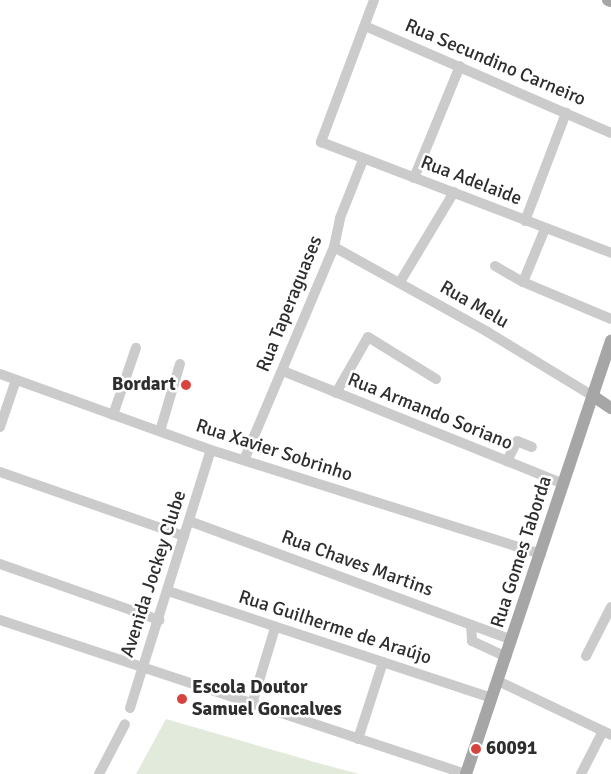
<!DOCTYPE html>
<meta charset="utf-8">
<style>
body{margin:0}
#map{position:relative;width:611px;height:774px;overflow:hidden;background:#fff;font-family:Signika,sans-serif}
div>[style]{position:absolute}
[style*='--x']{left:calc(var(--x)*1px);top:calc(var(--y)*1px);width:calc(var(--w)*1px);rotate:calc(var(--a)*1deg)}
.green>*{inset:0;background:#e2eadc}
.minor>*{height:10px;margin:-5px;padding:0 5px;transform-origin:5px;border-radius:5px;background:#cbcbcb}
.major>*{height:12px;margin:-6px;padding:0 6px;transform-origin:6px;border-radius:6px;background:#a6a6a6}
.dots>*{width:14px;height:14px;translate:-50% -50%;box-sizing:border-box;border:2px solid #fff;border-radius:50%}
span{translate:-50% -50%;white-space:nowrap;text-align:center;line-height:1.15;-webkit-text-stroke:5px #fff;paint-order:stroke}
.street-label{font-size:19px;color:#2e2e2e}
.poi-label{font-size:19px;color:#2e2e2e;font-weight:700}
.right{translate:-100% -50%;text-align:right}
.left{translate:0 -50%;text-align:left}
</style>
<div id="map">
<div class="green">
<div style="clip-path:polygon(166px 719px,318px 763px,359px 774px,136px 774px)"></div>
</div>
<div class="minor">
<div style="--x:374;--y:0;--w:152;--a:110.5"></div>
<div style="--x:321;--y:142;--w:311;--a:20.9"></div>
<div style="--x:365;--y:26;--w:268;--a:23.5"></div>
<div style="--x:414;--y:178;--w:121;--a:-67.7"></div>
<div style="--x:525;--y:221;--w:116;--a:-69.2"></div>
<div style="--x:334;--y:247;--w:174;--a:28.9"></div>
<div style="--x:486;--y:331;--w:125;--a:31.3"></div>
<div style="--x:495;--y:266;--w:32;--a:30"></div>
<div style="--x:523;--y:282;--w:95;--a:22.8"></div>
<div style="--x:400;--y:282;--w:105;--a:-59"></div>
<div style="--x:523;--y:282;--w:57;--a:-67.5"></div>
<div style="--x:283;--y:371;--w:303;--a:21.9"></div>
<div style="--x:0;--y:374;--w:224;--a:19.8"></div>
<div style="--x:211;--y:450;--w:346;--a:17.5"></div>
<div style="--x:336;--y:393;--w:64;--a:-60.3"></div>
<div style="--x:368;--y:337;--w:80;--a:31.7"></div>
<div style="--x:113;--y:415;--w:71;--a:-71.1"></div>
<div style="--x:0;--y:427;--w:50;--a:-71.2"></div>
<div style="--x:160;--y:431;--w:70;--a:-73.4"></div>
<div style="--x:244;--y:460;--w:231;--a:-67.1"></div>
<div style="--x:334;--y:247;--w:30;--a:-78"></div>
<div style="--x:340;--y:218;--w:62;--a:-68.4"></div>
<div style="--x:507;--y:461;--w:22;--a:-63"></div>
<div style="--x:517;--y:441;--w:16;--a:22"></div>
<div style="--x:0;--y:472;--w:195;--a:19.2"></div>
<div style="--x:189;--y:521;--w:344;--a:20.2"></div>
<div style="--x:0;--y:564;--w:169;--a:19.4"></div>
<div style="--x:168;--y:591;--w:341;--a:18.3"></div>
<div style="--x:0;--y:620;--w:491;--a:18.3"></div>
<div style="--x:471;--y:625;--w:16;--a:86"></div>
<div style="--x:472;--y:641;--w:38;--a:25"></div>
<div style="--x:586;--y:656;--w:55;--a:-63"></div>
<div style="--x:498;--y:681;--w:125;--a:25.5"></div>
<div style="--x:252;--y:704;--w:79;--a:-73.2"></div>
<div style="--x:130;--y:708;--w:270;--a:-72.6"></div>
<div style="--x:358;--y:739;--w:81;--a:-72"></div>
<div style="--x:99;--y:774;--w:56;--a:-62.5"></div>
<div style="--x:581;--y:774;--w:48;--a:-62.9"></div>
</div>
<div class="major">
<div style="--x:608;--y:0;--w:3;--a:18"></div>
<div style="--x:593;--y:396;--w:22;--a:34"></div>
<div style="--x:466;--y:774;--w:457;--a:-71.5"></div>
</div>
<div class="dots">
<div style="left:186px;top:385px;background:#d7443d"></div>
<div style="left:182px;top:699px;background:#d7443d"></div>
<div style="left:476px;top:749px;background:#d7443d"></div>
</div>
<div class="street-label">
<span style="left:495px;top:63px;rotate:23deg">Rua Secundino Carneiro</span>
<span style="left:471px;top:181px;rotate:21deg">Rua Adelaide</span>
<span style="left:290px;top:304px;rotate:-68deg">Rua Taperaguases</span>
<span style="left:474px;top:305px;rotate:30deg">Rua Melu</span>
<span style="left:430px;top:412px;rotate:22deg">Rua Armando Soriano</span>
<span style="left:274px;top:451px;rotate:18deg">Rua Xavier Sobrinho</span>
<span style="left:522px;top:552px;rotate:-72deg">Rua Gomes Taborda</span>
<span style="left:357px;top:564px;rotate:20deg">Rua Chaves Martins</span>
<span style="left:154px;top:574px;rotate:-72deg">Avenida Jockey Clube</span>
<span style="left:335px;top:628px;rotate:18deg">Rua Guilherme de Araújo</span>
</div>
<div class="poi-label">
<span class="right" style="left:176px;top:385px">Bordart</span>
<span class="left" style="left:192px;top:699px">Escola Doutor<br>Samuel Goncalves</span>
<span class="left" style="left:486px;top:749px">60091</span>
</div>
</div>
